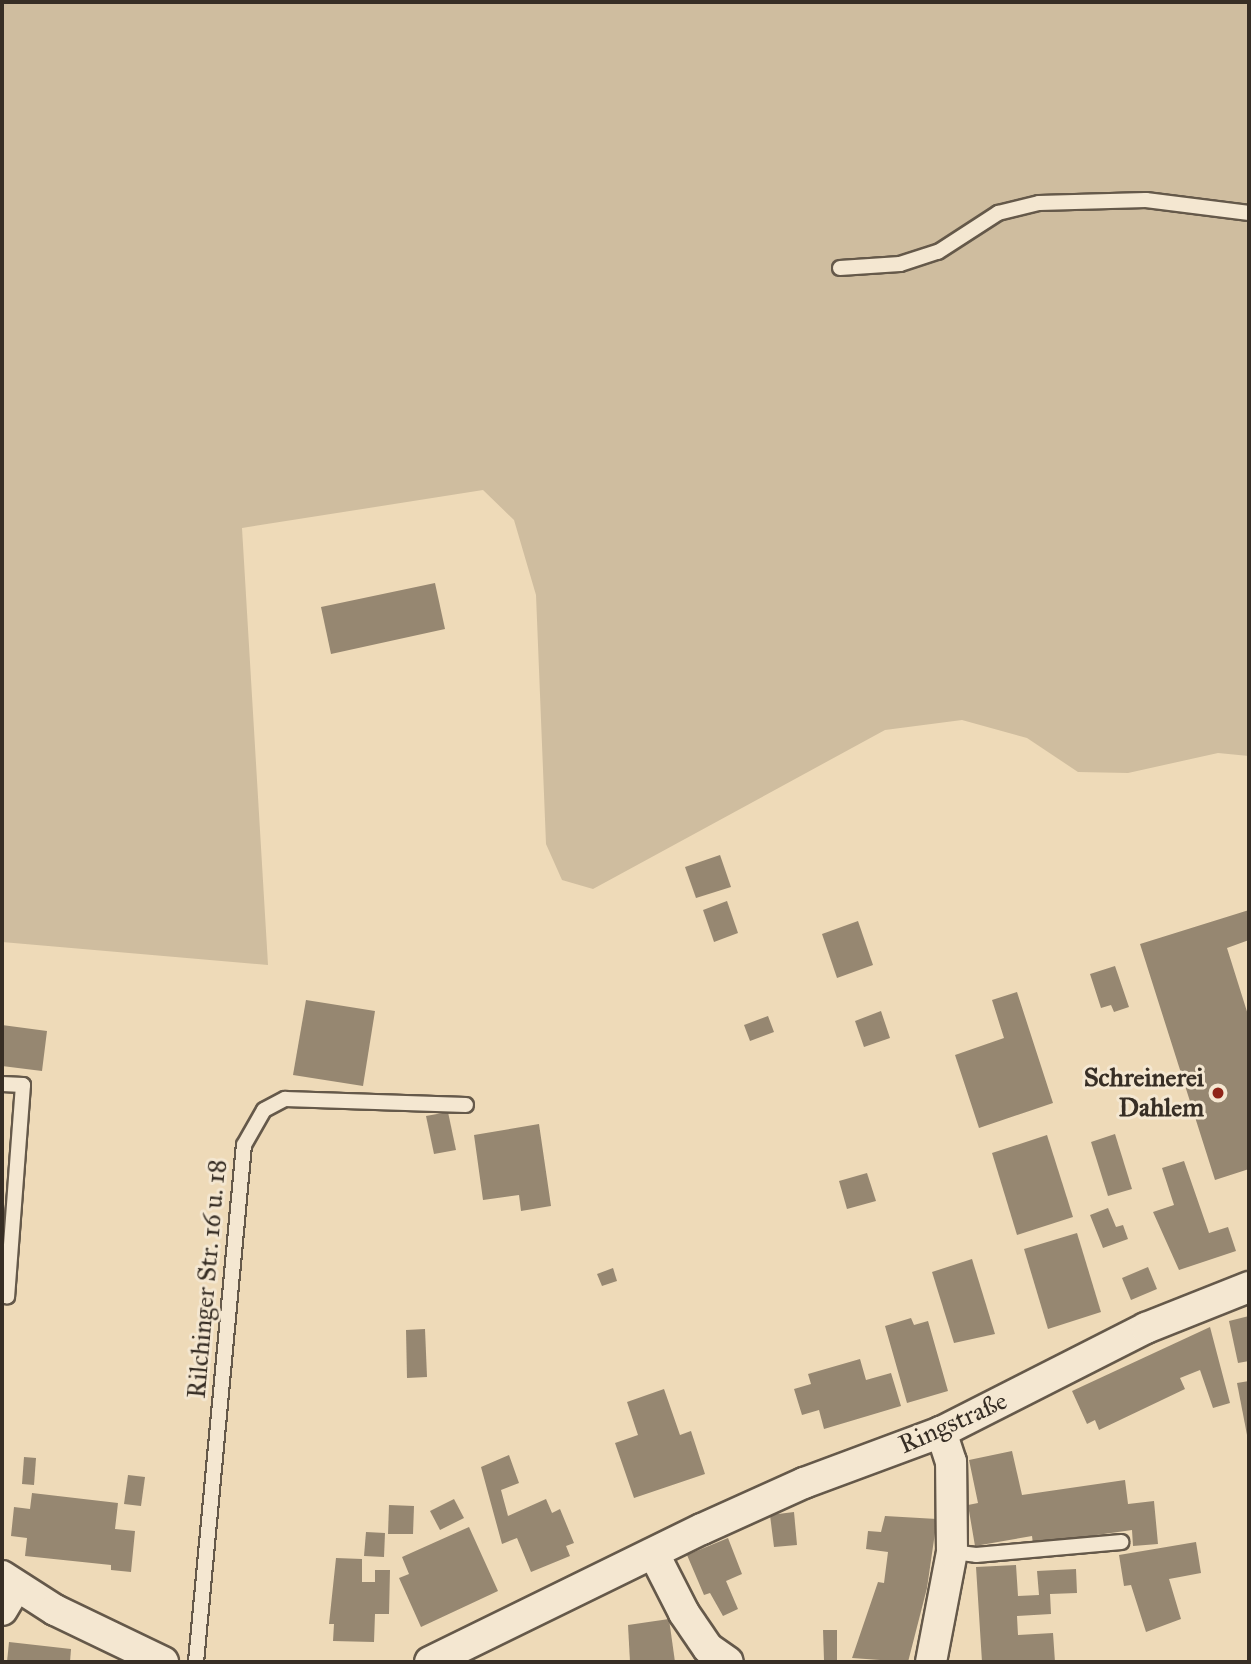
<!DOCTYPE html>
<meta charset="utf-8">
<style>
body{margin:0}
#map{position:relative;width:1251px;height:1664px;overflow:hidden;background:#eedab8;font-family:"IM FELL Great Primer",serif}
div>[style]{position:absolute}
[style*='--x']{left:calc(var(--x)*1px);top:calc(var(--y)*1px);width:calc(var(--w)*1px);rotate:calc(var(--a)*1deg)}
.green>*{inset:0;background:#cfbd9f}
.building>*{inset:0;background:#968771}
.roads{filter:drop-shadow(2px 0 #65594a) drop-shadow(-2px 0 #65594a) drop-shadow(0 2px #65594a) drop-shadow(0 -2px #65594a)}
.lane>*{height:14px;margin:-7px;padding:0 7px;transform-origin:7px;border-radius:7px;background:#f4e7d1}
.street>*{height:30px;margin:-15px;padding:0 15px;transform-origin:15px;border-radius:15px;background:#f4e7d1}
.dots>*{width:19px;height:19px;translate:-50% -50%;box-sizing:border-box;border:4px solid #f4e7d1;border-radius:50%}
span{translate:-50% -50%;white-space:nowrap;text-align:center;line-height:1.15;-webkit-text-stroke:6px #f4e7d1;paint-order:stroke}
.poi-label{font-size:26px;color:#372e25;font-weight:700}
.right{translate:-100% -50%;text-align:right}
.street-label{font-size:26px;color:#372e25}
.frame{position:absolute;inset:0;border:4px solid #372e25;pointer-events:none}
</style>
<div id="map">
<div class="green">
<div style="clip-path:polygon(2px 2px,1249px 2px,1249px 756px,1218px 753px,1128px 773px,1078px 772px,1027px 738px,962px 720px,885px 730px,593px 889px,562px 880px,546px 844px,536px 595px,514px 520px,483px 490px,242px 528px,268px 965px,2px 942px)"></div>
</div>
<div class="building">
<div style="clip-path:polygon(435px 583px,445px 629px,331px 654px,321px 607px)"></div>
<div style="clip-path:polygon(720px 855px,731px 887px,696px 898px,685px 867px)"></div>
<div style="clip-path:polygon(727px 901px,738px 933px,714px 942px,703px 910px)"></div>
<div style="clip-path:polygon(1249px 910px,1249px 940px,1227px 948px,1249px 1018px,1249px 1169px,1215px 1180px,1140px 944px)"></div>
<div style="clip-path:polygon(858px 921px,873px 965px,837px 978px,822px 934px)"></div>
<div style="clip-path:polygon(1115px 966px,1129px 1007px,1114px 1012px,1111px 1005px,1101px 1008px,1090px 974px)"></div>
<div style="clip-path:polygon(1017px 992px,1053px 1103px,979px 1128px,955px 1055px,1004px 1038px,992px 1000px)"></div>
<div style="clip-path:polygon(306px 1000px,375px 1011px,363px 1086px,293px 1075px)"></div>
<div style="clip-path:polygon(881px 1011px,890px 1038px,864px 1047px,855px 1021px)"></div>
<div style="clip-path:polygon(768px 1016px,774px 1032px,750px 1041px,744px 1025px)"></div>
<div style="clip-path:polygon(2px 1025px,47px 1031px,42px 1071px,2px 1066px)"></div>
<div style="clip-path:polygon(448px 1112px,456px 1150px,434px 1154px,426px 1116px)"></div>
<div style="clip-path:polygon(539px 1124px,551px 1206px,521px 1211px,519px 1195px,483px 1200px,474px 1135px)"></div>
<div style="clip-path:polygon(1115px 1134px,1132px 1189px,1108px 1196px,1091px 1142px)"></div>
<div style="clip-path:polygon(1047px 1135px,1073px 1217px,1017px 1235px,992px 1153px)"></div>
<div style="clip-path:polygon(1184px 1161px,1209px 1233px,1228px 1227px,1236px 1251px,1179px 1270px,1153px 1212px,1174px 1205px,1162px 1168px)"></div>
<div style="clip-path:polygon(867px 1173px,876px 1201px,847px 1209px,839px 1181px)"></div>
<div style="clip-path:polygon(1108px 1208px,1116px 1227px,1123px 1225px,1128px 1239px,1103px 1248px,1090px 1215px)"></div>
<div style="clip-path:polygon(1077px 1233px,1101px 1312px,1048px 1329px,1024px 1249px)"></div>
<div style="clip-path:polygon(972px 1259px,995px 1334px,954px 1343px,932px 1272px)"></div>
<div style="clip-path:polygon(1148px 1267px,1157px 1289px,1131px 1300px,1122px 1278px)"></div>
<div style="clip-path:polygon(613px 1268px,617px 1281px,602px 1286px,597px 1274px)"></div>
<div style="clip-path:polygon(1249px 1316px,1249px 1361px,1238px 1363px,1229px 1321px)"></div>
<div style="clip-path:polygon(911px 1318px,914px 1325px,928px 1321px,948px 1391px,907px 1403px,885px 1326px)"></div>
<div style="clip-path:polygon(1210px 1327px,1230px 1403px,1213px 1408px,1200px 1370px,1180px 1378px,1185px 1389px,1099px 1430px,1095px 1420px,1087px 1424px,1072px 1391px)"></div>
<div style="clip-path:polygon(425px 1329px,427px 1377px,407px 1378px,406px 1330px)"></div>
<div style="clip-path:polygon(860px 1359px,866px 1380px,891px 1373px,901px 1406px,824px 1429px,819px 1410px,802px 1415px,794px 1389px,811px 1384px,808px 1374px)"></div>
<div style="clip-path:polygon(1249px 1381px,1249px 1440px,1248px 1440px,1237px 1383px)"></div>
<div style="clip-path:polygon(664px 1389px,680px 1435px,691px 1431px,705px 1474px,634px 1498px,615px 1443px,638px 1435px,627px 1402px)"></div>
<div style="clip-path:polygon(1012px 1451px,1022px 1495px,1125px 1480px,1128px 1504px,1154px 1501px,1158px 1544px,1133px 1546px,1132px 1530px,1033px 1544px,1032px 1536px,975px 1546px,968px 1505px,978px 1503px,969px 1460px)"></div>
<div style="clip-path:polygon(509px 1455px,519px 1483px,501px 1490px,508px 1516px,546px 1499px,552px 1513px,560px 1509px,574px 1543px,566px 1546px,570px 1556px,531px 1572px,517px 1538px,502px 1544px,481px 1467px)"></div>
<div style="clip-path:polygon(24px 1457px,36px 1458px,34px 1485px,22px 1484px)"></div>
<div style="clip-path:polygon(128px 1475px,145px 1477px,141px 1506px,124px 1504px)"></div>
<div style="clip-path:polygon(32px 1493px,118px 1503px,115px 1529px,135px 1531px,131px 1572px,111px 1570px,111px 1565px,25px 1556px,27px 1538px,11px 1536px,14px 1507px,30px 1509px)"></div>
<div style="clip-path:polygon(454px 1499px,464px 1518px,440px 1530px,430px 1511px)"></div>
<div style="clip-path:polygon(389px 1505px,414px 1506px,413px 1534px,388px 1534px)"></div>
<div style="clip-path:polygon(794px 1512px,797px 1545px,774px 1547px,770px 1515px)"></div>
<div style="clip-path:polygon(885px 1516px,937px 1519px,927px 1588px,908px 1662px,852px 1658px,878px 1582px,884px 1583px,888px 1552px,866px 1549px,868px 1531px,881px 1532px)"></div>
<div style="clip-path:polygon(469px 1527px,498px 1591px,421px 1627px,399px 1578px,409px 1574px,402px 1557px)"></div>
<div style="clip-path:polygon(366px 1532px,385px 1533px,384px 1557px,364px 1556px)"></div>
<div style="clip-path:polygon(728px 1538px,742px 1574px,726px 1581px,738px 1609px,723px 1616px,710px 1593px,704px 1595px,687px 1555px)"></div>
<div style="clip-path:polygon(1196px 1542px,1201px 1573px,1169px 1579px,1181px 1619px,1146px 1632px,1131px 1585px,1124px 1586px,1119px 1555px)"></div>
<div style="clip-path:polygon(336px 1558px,362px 1559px,362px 1582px,375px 1582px,375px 1570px,390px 1570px,389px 1614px,375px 1614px,374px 1642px,333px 1641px,334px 1624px,329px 1624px)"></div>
<div style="clip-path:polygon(1016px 1565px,1018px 1596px,1039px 1595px,1037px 1571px,1076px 1569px,1077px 1593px,1050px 1594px,1051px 1614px,1017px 1616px,1018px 1635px,1053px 1633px,1055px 1662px,982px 1662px,976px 1567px)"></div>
<div style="clip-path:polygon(669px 1619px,675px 1662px,630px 1662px,628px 1625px)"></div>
<div style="clip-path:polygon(823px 1630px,837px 1630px,837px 1660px,824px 1660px)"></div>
<div style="clip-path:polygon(9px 1642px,71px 1649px,70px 1662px,7px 1662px)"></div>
</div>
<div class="roads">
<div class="lane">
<div style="--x:840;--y:268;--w:60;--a:-3.8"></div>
<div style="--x:900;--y:264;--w:40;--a:-18"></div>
<div style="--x:938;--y:252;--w:72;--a:-33"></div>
<div style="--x:998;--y:213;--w:42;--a:-13.7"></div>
<div style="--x:1039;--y:203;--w:107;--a:-1.6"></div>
<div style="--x:1146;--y:200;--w:104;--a:7.2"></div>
<div style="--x:2;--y:1084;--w:21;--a:3"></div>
<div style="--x:23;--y:1085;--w:212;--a:94.3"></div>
<div style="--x:7;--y:1296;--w:5;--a:180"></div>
<div style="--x:952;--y:1552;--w:24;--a:7"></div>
<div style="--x:976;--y:1555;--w:146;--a:-5.1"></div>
<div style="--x:196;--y:1662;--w:519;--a:-84.7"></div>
<div style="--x:244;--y:1145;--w:40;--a:-60.3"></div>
<div style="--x:264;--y:1110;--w:24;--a:-28"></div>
<div style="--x:285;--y:1099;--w:181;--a:1.9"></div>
</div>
<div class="street">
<div style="--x:654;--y:1554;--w:66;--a:63"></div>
<div style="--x:684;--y:1613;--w:42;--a:55.6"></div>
<div style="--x:708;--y:1648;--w:24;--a:35"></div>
<div style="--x:2;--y:1576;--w:63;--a:32.7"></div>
<div style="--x:55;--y:1610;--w:120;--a:25.7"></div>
<div style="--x:2;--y:1610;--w:27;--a:-59"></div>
<div style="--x:430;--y:1662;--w:303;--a:-26.1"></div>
<div style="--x:702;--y:1529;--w:112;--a:-24.3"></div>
<div style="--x:804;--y:1483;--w:146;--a:-20.4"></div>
<div style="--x:941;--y:1432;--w:230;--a:-26.9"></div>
<div style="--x:1146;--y:1328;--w:111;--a:-21.7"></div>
<div style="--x:931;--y:1662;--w:112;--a:-79.2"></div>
<div style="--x:952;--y:1552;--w:90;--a:-90.6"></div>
<div style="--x:951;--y:1462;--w:32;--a:-108"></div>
</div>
</div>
<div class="dots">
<div style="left:1218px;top:1093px;background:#8f2418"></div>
</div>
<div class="poi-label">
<span class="right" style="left:1204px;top:1093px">Schreinerei<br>Dahlem</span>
</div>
<div class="street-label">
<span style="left:207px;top:1279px;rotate:-85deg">Rilchinger Str. 16 u. 18</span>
<span style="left:953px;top:1423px;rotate:-24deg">Ringstraße</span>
</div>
<div class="frame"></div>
</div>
